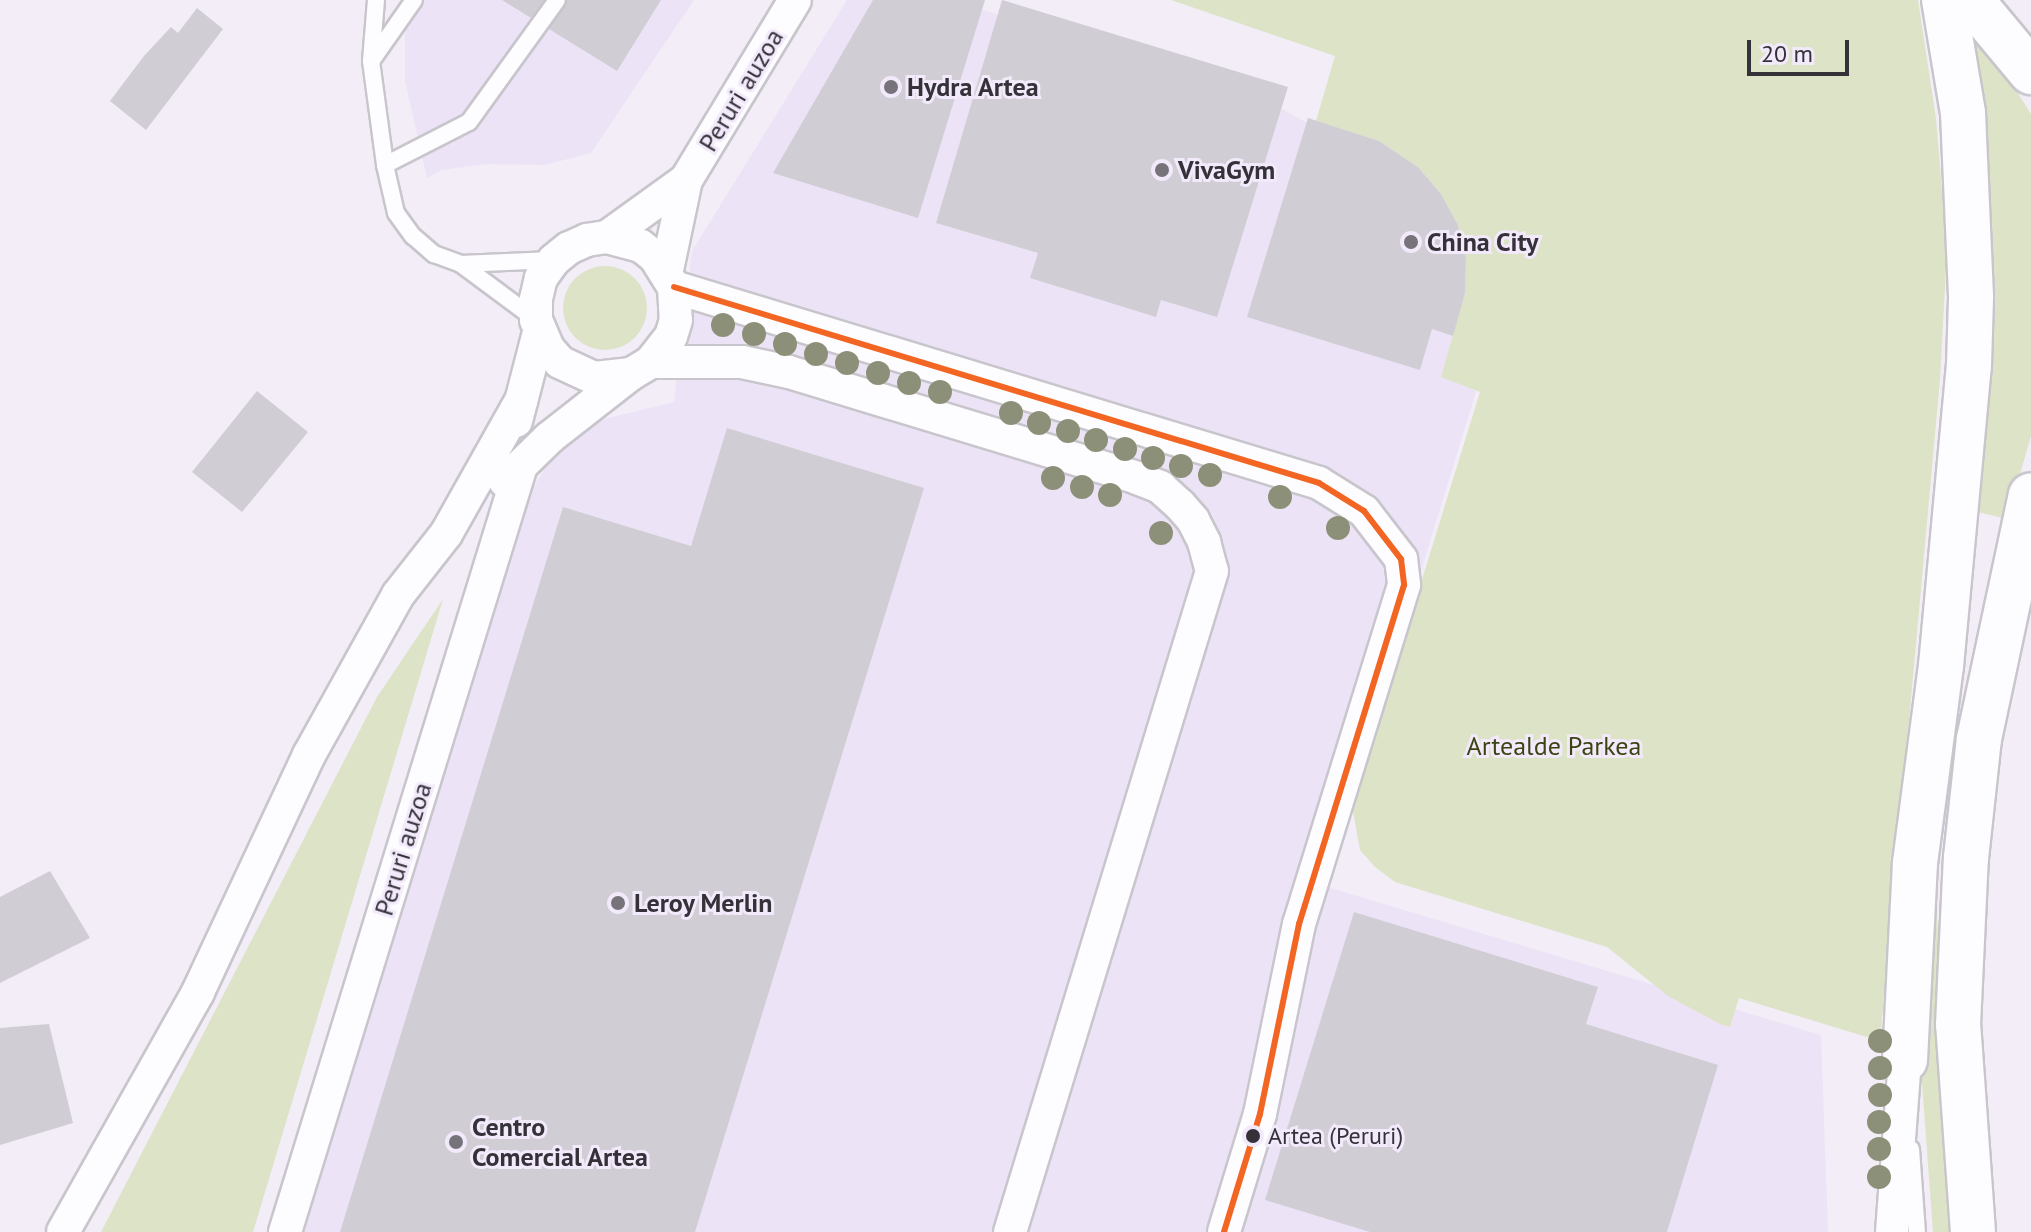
<!DOCTYPE html>
<style>
body{margin:0}
#map{position:relative;width:2031px;height:1232px;overflow:hidden;background:#f2edf7;font-family:"PT Sans",sans-serif}
div>[style]{position:absolute}
[style*='--x']{left:calc(var(--x)*1px);top:calc(var(--y)*1px);width:calc(var(--w)*1px);rotate:calc(var(--a)*1deg)}
.built>*{inset:0;background:#ece4f6}
.green>*{inset:0;background:#dde3c6}
.round{border-radius:50%}
.building>*{inset:0;background:#d0cdd4}
.roads{filter:drop-shadow(2px 0 #c8c5cc) drop-shadow(-2px 0 #c8c5cc) drop-shadow(0 2px #c8c5cc) drop-shadow(0 -2px #c8c5cc)}
.service>*{height:16px;margin:-8px;padding:0 8px;transform-origin:8px;border-radius:8px;background:#fdfcfe}
.minor>*{height:32px;margin:-16px;padding:0 16px;transform-origin:16px;border-radius:16px;background:#fdfcfe}
.trunk>*{height:44px;margin:-22px;padding:0 22px;transform-origin:22px;border-radius:22px;background:#fdfcfe}
.bus-1>*{height:6px;margin:-3px;padding:0 3px;transform-origin:3px;border-radius:3px;background:#f26522}
.trees>*{width:24px;height:24px;margin:-12px;border-radius:50%;background:#8d9078}
.dots>*{width:22px;height:22px;translate:-50% -50%;box-sizing:border-box;border:4px solid #f2e9fb;border-radius:50%}
span{translate:-50% -50%;white-space:nowrap;text-align:center;line-height:1.15;-webkit-text-stroke:6px #f2e9fb;paint-order:stroke}
.bus-label{font-size:24px;color:#343138}
.left{translate:0 -50%;text-align:left}
.poi-label{font-size:26px;color:#343138;font-weight:700}
.street-label{font-size:26px;color:#343138}
.park-label{font-size:26px;color:#3b4410}
.scale{position:absolute;left:1747px;top:40px;width:102px;height:36px;box-sizing:border-box;border:4px solid #343138;border-top:0;padding-left:10px;font-size:24px;line-height:28px;white-space:nowrap;color:#343138;-webkit-text-stroke:6px #f2e9fb;paint-order:stroke}
</style>
<div id="map">
<div class="built">
<div style="clip-path:polygon(405px 0,694px 0,591px 153px,545px 165px,487px 164px,441px 170px,427px 178px,405px 81px)"></div>
<div style="clip-path:polygon(847px 0,954px 0,1284px 110px,1439px 196px,1503px 304px,1324px 886px,1821px 1035px,1828px 1232px,295px 1232px,499px 541px,571px 427px,674px 402px,692px 251px)"></div>
</div>
<div class="green">
<div style="clip-path:polygon(1171px 0,1918px 0,1936px 119px,1947px 250px,1940px 379px,1880px 1041px,1739px 998px,1730px 1027px,1720px 1024px,1668px 996px,1607px 947px,1395px 882px,1375px 867px,1360px 850px,1352px 806px,1480px 392px,1441px 377px,1465px 293px,1466px 258px,1458px 225px,1441px 194px,1418px 167px,1379px 141px,1316px 121px,1335px 56px)"></div>
<div style="clip-path:polygon(1968px 30px,2007px 76px,2031px 114px,2031px 436px,2007px 519px,1978px 512px,1987px 366px)"></div>
<div class="round" style="left:563px;top:266px;width:84px;height:84px"></div>
<div style="clip-path:polygon(443px 599px,253px 1232px,101px 1232px,377px 697px)"></div>
<div style="clip-path:polygon(1936px 898px,1953px 1232px,1933px 1232px,1921px 1070px)"></div>
</div>
<div class="building">
<div style="clip-path:polygon(502px 0,661px 0,617px 71px)"></div>
<div style="clip-path:polygon(873px 0,985px 0,918px 218px,773px 173px)"></div>
<div style="clip-path:polygon(1002px 0,1288px 87px,1217px 317px,1161px 300px,1156px 317px,1030px 278px,1038px 253px,936px 223px)"></div>
<div style="clip-path:polygon(197px 8px,223px 29px,146px 130px,110px 101px,144px 56px,171px 27px,178px 33px)"></div>
<div style="clip-path:polygon(1308px 118px,1379px 141px,1418px 167px,1441px 194px,1458px 225px,1466px 258px,1465px 293px,1453px 336px,1432px 329px,1420px 370px,1247px 317px)"></div>
<div style="clip-path:polygon(257px 391px,308px 432px,242px 512px,192px 472px)"></div>
<div style="clip-path:polygon(727px 428px,924px 488px,695px 1232px,340px 1232px,563px 507px,691px 546px)"></div>
<div style="clip-path:polygon(50px 871px,90px 938px,0 983px,0 897px)"></div>
<div style="clip-path:polygon(1354px 912px,1598px 987px,1586px 1024px,1718px 1065px,1667px 1232px,1370px 1232px,1265px 1200px)"></div>
<div style="clip-path:polygon(49px 1024px,73px 1123px,0 1145px,0 1028px)"></div>
</div>
<div class="roads">
<div class="service">
<div style="--x:376;--y:0;--w:61;--a:94.7"></div>
<div style="--x:371;--y:61;--w:105;--a:82.3"></div>
<div style="--x:385;--y:165;--w:49;--a:77.1"></div>
<div style="--x:396;--y:213;--w:29;--a:54"></div>
<div style="--x:413;--y:236;--w:28;--a:41"></div>
<div style="--x:434;--y:254;--w:29;--a:20"></div>
<div style="--x:461;--y:264;--w:94;--a:36.7"></div>
<div style="--x:372;--y:60;--w:73;--a:-55"></div>
<div style="--x:385;--y:165;--w:94;--a:-27.1"></div>
<div style="--x:469;--y:122;--w:150;--a:-54.2"></div>
<div style="--x:461;--y:264;--w:91;--a:-2.5"></div>
<div style="--x:1911;--y:1149;--w:83;--a:85.9"></div>
</div>
<div class="minor">
<div style="--x:607;--y:237;--w:35;--a:15"></div>
<div style="--x:641;--y:246;--w:18;--a:38"></div>
<div style="--x:655;--y:257;--w:36;--a:58"></div>
<div style="--x:674;--y:287;--w:33;--a:87"></div>
<div style="--x:676;--y:320;--w:17;--a:107"></div>
<div style="--x:671;--y:336;--w:33;--a:128"></div>
<div style="--x:651;--y:362;--w:23;--a:149"></div>
<div style="--x:631;--y:374;--w:37;--a:174"></div>
<div style="--x:594;--y:378;--w:38;--a:-155"></div>
<div style="--x:560;--y:362;--w:18;--a:-131"></div>
<div style="--x:548;--y:348;--w:30;--a:-113"></div>
<div style="--x:536;--y:320;--w:21;--a:-90"></div>
<div style="--x:536;--y:299;--w:22;--a:-77"></div>
<div style="--x:541;--y:278;--w:22;--a:-54"></div>
<div style="--x:554;--y:260;--w:19;--a:-39"></div>
<div style="--x:569;--y:248;--w:20;--a:-24"></div>
<div style="--x:587;--y:240;--w:20;--a:-9"></div>
<div style="--x:607;--y:237;--w:97;--a:-35.8"></div>
<div style="--x:667;--y:270;--w:92;--a:-78.1"></div>
<div style="--x:686;--y:180;--w:210;--a:-58.8"></div>
<div style="--x:674;--y:287;--w:674;--a:16.9"></div>
<div style="--x:1319;--y:483;--w:53;--a:31.9"></div>
<div style="--x:1364;--y:511;--w:61;--a:52.4"></div>
<div style="--x:1401;--y:559;--w:26;--a:83"></div>
<div style="--x:1404;--y:585;--w:355;--a:107.2"></div>
<div style="--x:1299;--y:924;--w:194;--a:101.6"></div>
<div style="--x:1260;--y:1114;--w:123;--a:107"></div>
<div style="--x:651;--y:362;--w:91;--a:0"></div>
<div style="--x:742;--y:362;--w:48;--a:12"></div>
<div style="--x:789;--y:372;--w:364;--a:16.9"></div>
<div style="--x:1137;--y:478;--w:25;--a:21"></div>
<div style="--x:1160;--y:487;--w:27;--a:42"></div>
<div style="--x:1180;--y:505;--w:20;--a:49"></div>
<div style="--x:1193;--y:520;--w:25;--a:63"></div>
<div style="--x:1204;--y:542;--w:30;--a:75"></div>
<div style="--x:1212;--y:571;--w:691;--a:106.99"></div>
<div style="--x:516;--y:421;--w:92;--a:-75.5"></div>
<div style="--x:505;--y:481;--w:62;--a:-44.3"></div>
<div style="--x:549;--y:438;--w:104;--a:-38"></div>
<div style="--x:63;--y:1232;--w:275;--a:-60.6"></div>
<div style="--x:198;--y:992;--w:262;--a:-64.9"></div>
<div style="--x:309;--y:755;--w:183;--a:-60.9"></div>
<div style="--x:398;--y:595;--w:78;--a:-51.8"></div>
<div style="--x:446;--y:534;--w:153;--a:-60.6"></div>
<div style="--x:285;--y:1232;--w:802;--a:-72.88"></div>
<div style="--x:1892;--y:1232;--w:172;--a:-85.7"></div>
</div>
<div class="trunk">
<div style="--x:1971;--y:0;--w:94;--a:50.2"></div>
<div style="--x:1905;--y:1060;--w:197;--a:-87.1"></div>
<div style="--x:1915;--y:863;--w:199;--a:-82.5"></div>
<div style="--x:1941;--y:666;--w:302;--a:-84.7"></div>
<div style="--x:1969;--y:365;--w:69;--a:-88.3"></div>
<div style="--x:1971;--y:296;--w:183;--a:-92.5"></div>
<div style="--x:1963;--y:113;--w:115;--a:-99.5"></div>
<div style="--x:1973;--y:1232;--w:208;--a:-94.1"></div>
<div style="--x:1958;--y:1025;--w:167;--a:-87.3"></div>
<div style="--x:1966;--y:858;--w:120;--a:-83.8"></div>
<div style="--x:1979;--y:739;--w:249;--a:-78"></div>
</div>
</div>
<div class="bus-1">
<div style="--x:674;--y:287;--w:674;--a:16.9"></div>
<div style="--x:1319;--y:483;--w:53;--a:31.9"></div>
<div style="--x:1364;--y:511;--w:61;--a:52.4"></div>
<div style="--x:1401;--y:559;--w:26;--a:83"></div>
<div style="--x:1404;--y:585;--w:355;--a:107.2"></div>
<div style="--x:1299;--y:924;--w:194;--a:101.6"></div>
<div style="--x:1260;--y:1114;--w:123;--a:107"></div>
</div>
<div class="trees">
<div style="left:723px;top:325px"></div>
<div style="left:754px;top:334px"></div>
<div style="left:785px;top:344px"></div>
<div style="left:816px;top:354px"></div>
<div style="left:847px;top:363px"></div>
<div style="left:878px;top:373px"></div>
<div style="left:909px;top:383px"></div>
<div style="left:940px;top:392px"></div>
<div style="left:1011px;top:413px"></div>
<div style="left:1039px;top:423px"></div>
<div style="left:1068px;top:431px"></div>
<div style="left:1096px;top:440px"></div>
<div style="left:1125px;top:449px"></div>
<div style="left:1153px;top:458px"></div>
<div style="left:1181px;top:466px"></div>
<div style="left:1210px;top:475px"></div>
<div style="left:1053px;top:478px"></div>
<div style="left:1082px;top:487px"></div>
<div style="left:1110px;top:495px"></div>
<div style="left:1280px;top:497px"></div>
<div style="left:1338px;top:528px"></div>
<div style="left:1161px;top:533px"></div>
<div style="left:1880px;top:1041px"></div>
<div style="left:1880px;top:1068px"></div>
<div style="left:1880px;top:1095px"></div>
<div style="left:1879px;top:1122px"></div>
<div style="left:1879px;top:1149px"></div>
<div style="left:1879px;top:1177px"></div>
</div>
<div class="dots">
<div style="left:891px;top:87px;background:#76737b"></div>
<div style="left:1162px;top:170px;background:#76737b"></div>
<div style="left:1411px;top:242px;background:#76737b"></div>
<div style="left:618px;top:903px;background:#76737b"></div>
<div style="left:1253px;top:1136px;background:#343138"></div>
<div style="left:456px;top:1142px;background:#76737b"></div>
</div>
<div class="bus-label">
<span class="left" style="left:1268px;top:1136px">Artea (Peruri)</span>
</div>
<div class="poi-label">
<span class="left" style="left:907px;top:87px">Hydra Artea</span>
<span class="left" style="left:1178px;top:170px">VivaGym</span>
<span class="left" style="left:1427px;top:242px">China City</span>
<span class="left" style="left:634px;top:903px">Leroy Merlin</span>
<span class="left" style="left:472px;top:1142px">Centro<br>Comercial Artea</span>
</div>
<div class="street-label">
<span style="left:741px;top:90px;rotate:-59deg">Peruri auzoa</span>
<span style="left:403px;top:849px;rotate:-73deg">Peruri auzoa</span>
</div>
<div class="park-label">
<span style="left:1554px;top:746px">Artealde Parkea</span>
</div>
<div class="scale">20 m</div>
</div>
